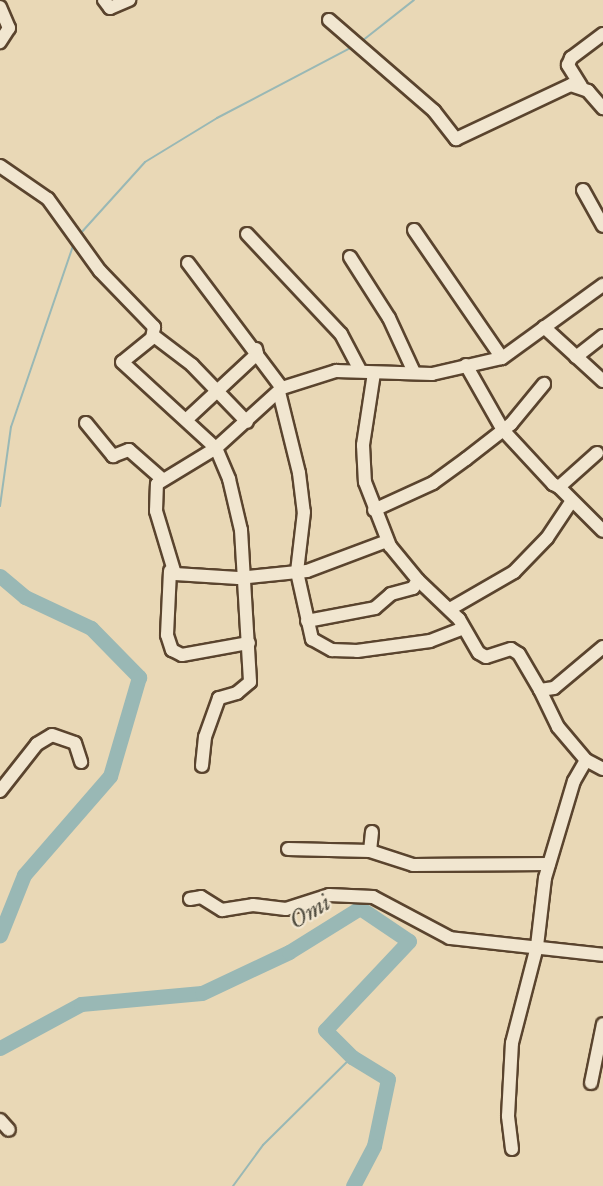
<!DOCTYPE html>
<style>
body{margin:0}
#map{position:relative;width:603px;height:1186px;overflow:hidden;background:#e9d8b6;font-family:"IM FELL Great Primer",serif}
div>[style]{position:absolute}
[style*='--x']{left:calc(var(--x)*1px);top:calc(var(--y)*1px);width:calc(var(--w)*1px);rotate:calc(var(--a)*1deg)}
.stream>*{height:2px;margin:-1px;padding:0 1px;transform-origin:1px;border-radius:1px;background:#99b8b5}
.river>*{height:15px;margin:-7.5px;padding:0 7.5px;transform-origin:7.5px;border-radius:7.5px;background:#99b8b5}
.roads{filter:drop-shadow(2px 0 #5a442e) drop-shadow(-2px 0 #5a442e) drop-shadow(0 2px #5a442e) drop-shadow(0 -2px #5a442e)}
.minor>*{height:12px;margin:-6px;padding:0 6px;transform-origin:6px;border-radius:6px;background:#f1e6d0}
span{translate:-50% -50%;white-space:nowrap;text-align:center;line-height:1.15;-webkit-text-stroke:4.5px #f1e6d0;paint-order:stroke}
.water-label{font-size:24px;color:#514d40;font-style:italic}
</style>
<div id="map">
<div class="stream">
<div style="--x:362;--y:41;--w:66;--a:-38.3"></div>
<div style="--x:80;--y:234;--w:97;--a:-47.9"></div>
<div style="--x:145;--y:162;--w:84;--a:-31.4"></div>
<div style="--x:217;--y:118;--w:153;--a:-27.7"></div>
<div style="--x:0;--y:506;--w:80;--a:-82.1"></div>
<div style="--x:11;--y:427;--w:194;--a:-71.1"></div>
<div style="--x:233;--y:1186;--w:51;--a:-53.8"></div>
<div style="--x:263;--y:1145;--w:125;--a:-44.7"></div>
</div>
<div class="river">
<div style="--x:0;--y:576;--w:33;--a:40"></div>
<div style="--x:25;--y:597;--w:73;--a:25.2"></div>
<div style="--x:91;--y:628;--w:69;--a:45.6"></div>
<div style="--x:139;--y:677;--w:103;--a:106.3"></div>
<div style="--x:110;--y:776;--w:131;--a:131"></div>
<div style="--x:24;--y:875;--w:65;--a:111.8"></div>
<div style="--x:0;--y:1048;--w:92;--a:-28.5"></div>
<div style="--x:81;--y:1004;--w:121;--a:-5.2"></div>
<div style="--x:202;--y:993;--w:96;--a:-25.2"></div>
<div style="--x:289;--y:952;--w:84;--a:-31.8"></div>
<div style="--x:360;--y:908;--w:59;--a:34"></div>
<div style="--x:409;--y:941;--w:122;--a:133.3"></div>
<div style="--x:325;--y:1030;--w:38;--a:45"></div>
<div style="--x:352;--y:1057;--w:42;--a:31.4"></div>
<div style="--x:388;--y:1079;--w:68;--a:101.8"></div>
<div style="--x:374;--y:1146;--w:45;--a:117.7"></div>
</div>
<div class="roads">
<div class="minor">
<div style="--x:104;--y:0;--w:10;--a:53"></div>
<div style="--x:110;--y:8;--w:21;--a:-23"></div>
<div style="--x:0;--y:7;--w:23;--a:67"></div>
<div style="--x:9;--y:28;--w:17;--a:123"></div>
<div style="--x:329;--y:20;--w:139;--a:40.9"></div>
<div style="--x:434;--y:111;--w:36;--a:52"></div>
<div style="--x:456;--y:139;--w:127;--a:-25.2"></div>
<div style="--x:571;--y:85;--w:18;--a:19"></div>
<div style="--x:588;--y:91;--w:23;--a:49"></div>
<div style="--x:581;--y:86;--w:25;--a:-122"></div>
<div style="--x:568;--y:65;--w:8;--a:-67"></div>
<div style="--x:571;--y:58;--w:40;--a:-37"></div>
<div style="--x:0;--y:166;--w:58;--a:34.5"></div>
<div style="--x:48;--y:199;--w:89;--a:54.2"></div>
<div style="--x:100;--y:271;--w:78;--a:46"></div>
<div style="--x:154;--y:327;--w:11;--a:100"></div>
<div style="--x:152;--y:338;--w:38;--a:141"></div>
<div style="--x:122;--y:362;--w:127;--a:42.5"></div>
<div style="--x:216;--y:448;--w:34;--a:67"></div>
<div style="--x:229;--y:479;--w:52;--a:76.8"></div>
<div style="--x:241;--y:530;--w:152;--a:86.6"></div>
<div style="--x:250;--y:682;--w:17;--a:140"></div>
<div style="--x:237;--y:693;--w:19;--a:164"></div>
<div style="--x:219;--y:698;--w:41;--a:109.7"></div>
<div style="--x:205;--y:737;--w:29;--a:96"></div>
<div style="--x:583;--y:190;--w:41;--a:60.9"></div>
<div style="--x:414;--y:230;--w:155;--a:55.5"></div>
<div style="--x:247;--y:234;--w:137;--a:46.8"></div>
<div style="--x:341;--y:334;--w:41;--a:62.2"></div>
<div style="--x:350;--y:257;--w:72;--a:57.4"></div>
<div style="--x:389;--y:318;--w:60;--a:65.2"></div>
<div style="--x:188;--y:263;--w:156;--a:53.1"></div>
<div style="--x:544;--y:327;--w:80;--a:42.5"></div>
<div style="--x:154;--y:336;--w:48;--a:37.3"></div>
<div style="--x:192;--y:365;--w:79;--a:46"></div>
<div style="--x:576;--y:357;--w:34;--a:-38"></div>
<div style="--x:466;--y:365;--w:75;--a:60.4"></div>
<div style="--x:503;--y:430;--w:74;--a:47.2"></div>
<div style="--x:553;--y:484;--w:7;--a:27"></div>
<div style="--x:559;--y:487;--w:51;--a:-41.8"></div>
<div style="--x:374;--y:373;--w:73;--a:98.7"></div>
<div style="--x:363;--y:445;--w:37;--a:87"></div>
<div style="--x:365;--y:482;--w:69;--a:68.7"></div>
<div style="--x:390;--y:546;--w:44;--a:50.5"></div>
<div style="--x:418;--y:580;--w:57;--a:43.6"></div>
<div style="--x:459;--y:619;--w:39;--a:60"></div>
<div style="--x:479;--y:653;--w:8;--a:30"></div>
<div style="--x:486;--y:657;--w:26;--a:-18"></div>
<div style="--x:511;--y:649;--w:9;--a:32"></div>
<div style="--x:519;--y:654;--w:42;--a:59.7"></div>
<div style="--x:540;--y:690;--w:14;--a:-8"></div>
<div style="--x:554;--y:688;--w:64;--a:-39.9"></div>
<div style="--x:279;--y:392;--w:83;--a:76.1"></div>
<div style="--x:299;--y:473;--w:39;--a:83"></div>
<div style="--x:304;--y:512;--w:60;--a:96.7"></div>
<div style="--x:297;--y:572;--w:69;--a:77.4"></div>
<div style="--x:312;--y:639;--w:23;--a:29"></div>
<div style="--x:332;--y:650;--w:25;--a:2"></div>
<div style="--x:357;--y:651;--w:74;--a:-7.8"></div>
<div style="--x:430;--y:641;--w:33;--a:-21"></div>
<div style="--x:186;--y:420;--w:97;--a:-42.9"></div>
<div style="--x:257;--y:354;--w:5;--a:-101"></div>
<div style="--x:86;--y:423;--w:43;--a:50.7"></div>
<div style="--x:113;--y:456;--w:17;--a:-21"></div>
<div style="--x:129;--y:450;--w:44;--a:41.3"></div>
<div style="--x:559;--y:487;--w:62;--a:45"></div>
<div style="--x:374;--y:510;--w:65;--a:-24.6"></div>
<div style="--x:433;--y:483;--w:41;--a:-36"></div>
<div style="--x:466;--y:459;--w:57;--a:-37.9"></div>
<div style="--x:511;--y:424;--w:52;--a:-50.5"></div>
<div style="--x:387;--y:541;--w:85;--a:159.4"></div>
<div style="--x:307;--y:571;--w:69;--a:174.2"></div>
<div style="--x:238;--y:578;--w:63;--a:-176.4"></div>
<div style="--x:175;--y:574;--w:66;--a:-106.8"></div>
<div style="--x:156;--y:511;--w:27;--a:-88"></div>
<div style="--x:157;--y:484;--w:69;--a:-31.4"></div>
<div style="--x:216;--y:448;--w:89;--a:-42.3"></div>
<div style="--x:282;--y:388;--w:57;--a:-17.5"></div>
<div style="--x:336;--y:371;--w:96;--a:1.8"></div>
<div style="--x:432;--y:374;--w:72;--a:-12.9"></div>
<div style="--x:502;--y:358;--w:125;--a:-35.9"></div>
<div style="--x:170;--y:571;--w:64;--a:92.7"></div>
<div style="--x:167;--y:635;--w:16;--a:72"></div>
<div style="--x:172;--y:650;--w:11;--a:27"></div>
<div style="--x:182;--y:655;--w:68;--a:-10.2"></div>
<div style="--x:450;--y:609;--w:74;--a:-30"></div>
<div style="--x:514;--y:572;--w:47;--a:-45.9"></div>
<div style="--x:547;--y:538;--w:43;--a:-56.3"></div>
<div style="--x:307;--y:621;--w:69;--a:-10.8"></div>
<div style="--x:375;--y:608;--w:21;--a:-41"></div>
<div style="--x:391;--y:594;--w:23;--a:-15"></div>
<div style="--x:413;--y:588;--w:9;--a:-58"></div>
<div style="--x:540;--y:690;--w:41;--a:64.1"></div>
<div style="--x:558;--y:727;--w:43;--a:49.7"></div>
<div style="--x:586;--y:760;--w:19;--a:28"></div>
<div style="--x:0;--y:791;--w:60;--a:-51.8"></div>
<div style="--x:37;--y:744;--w:17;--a:-31"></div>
<div style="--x:52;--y:735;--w:24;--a:19"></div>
<div style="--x:75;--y:743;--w:20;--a:72"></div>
<div style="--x:372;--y:832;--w:19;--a:96"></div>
<div style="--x:370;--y:851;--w:45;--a:18"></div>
<div style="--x:413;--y:865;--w:136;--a:-0.4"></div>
<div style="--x:288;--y:849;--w:82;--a:1.4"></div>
<div style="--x:190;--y:899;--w:11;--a:-10"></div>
<div style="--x:201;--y:897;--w:25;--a:32"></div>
<div style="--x:222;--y:910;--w:31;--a:-9"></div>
<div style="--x:253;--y:905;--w:33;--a:7"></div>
<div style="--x:286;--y:909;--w:45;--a:-18"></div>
<div style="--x:329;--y:895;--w:44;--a:2.6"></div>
<div style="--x:373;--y:897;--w:87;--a:28"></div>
<div style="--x:450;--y:938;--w:154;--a:6.3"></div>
<div style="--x:591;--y:1083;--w:60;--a:-78.5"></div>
<div style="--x:0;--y:1120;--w:13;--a:48"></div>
<div style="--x:512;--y:1149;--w:33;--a:-97"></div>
<div style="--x:508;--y:1116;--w:73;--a:-86.9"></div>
<div style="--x:512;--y:1043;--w:100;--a:-75.5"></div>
<div style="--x:537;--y:946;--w:68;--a:-83.3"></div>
<div style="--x:545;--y:878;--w:101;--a:-73.4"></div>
<div style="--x:574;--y:781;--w:24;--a:-60"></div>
</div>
</div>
<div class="water-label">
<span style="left:310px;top:912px;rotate:-31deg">Omi</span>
</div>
</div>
